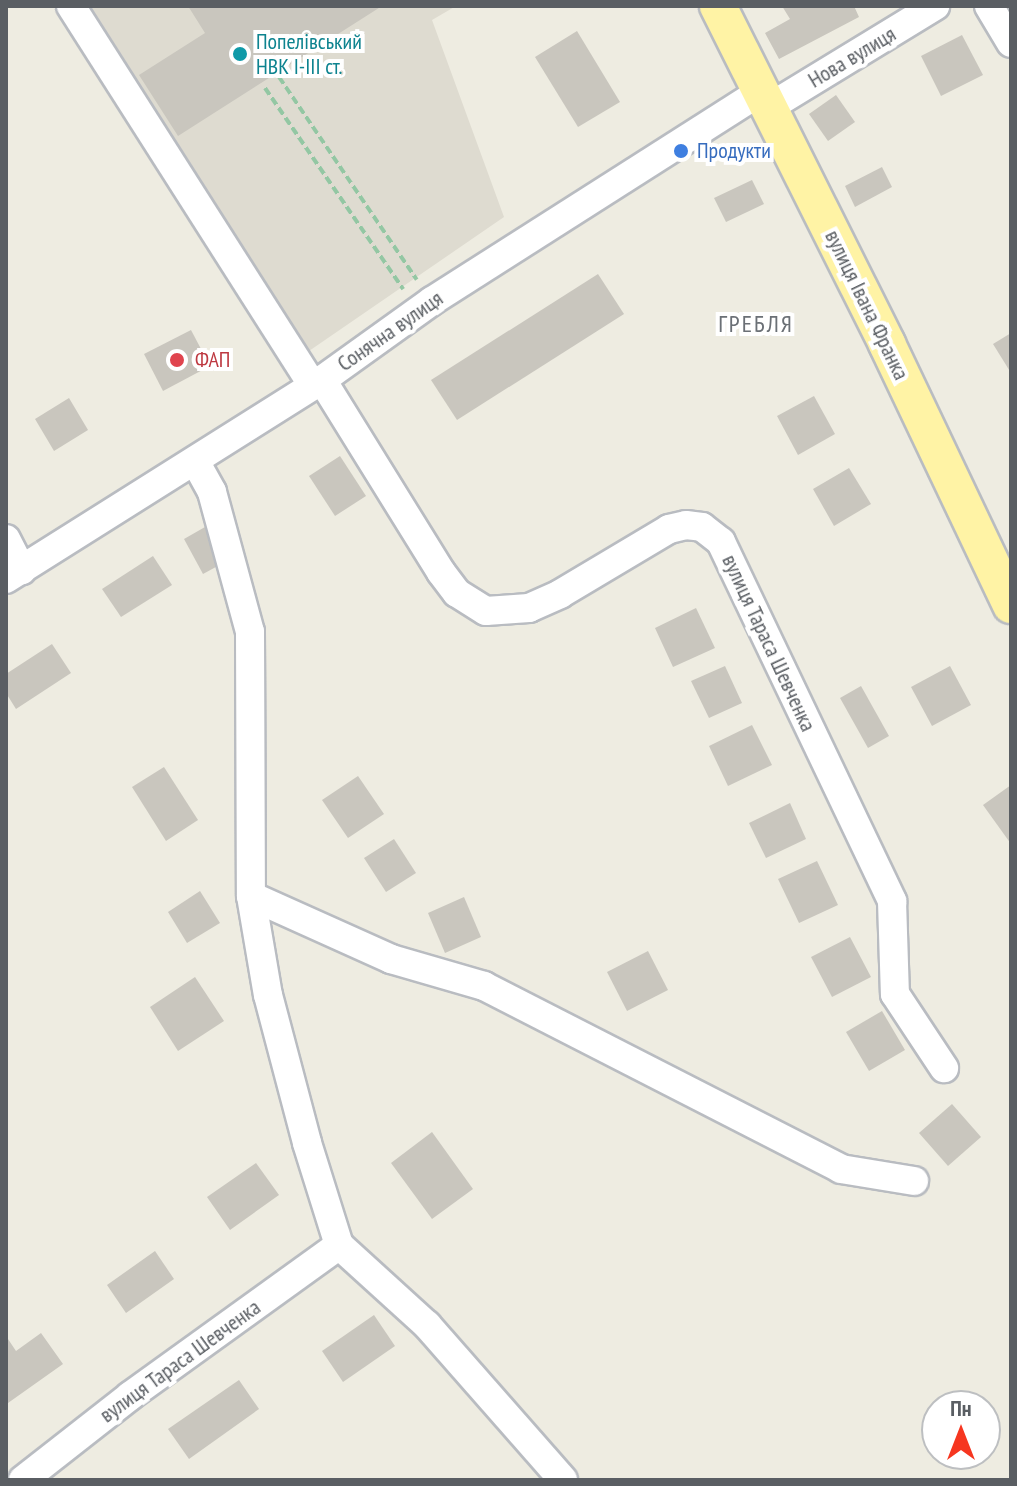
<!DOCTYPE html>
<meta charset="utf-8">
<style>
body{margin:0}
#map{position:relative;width:1017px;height:1486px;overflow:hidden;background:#eeece1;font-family:"PT Sans Narrow",sans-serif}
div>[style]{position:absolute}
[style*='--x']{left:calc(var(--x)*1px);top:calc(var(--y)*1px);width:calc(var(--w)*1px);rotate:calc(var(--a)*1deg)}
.education>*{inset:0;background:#dedbd0}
.building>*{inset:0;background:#c9c6be}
.path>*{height:4px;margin-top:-2px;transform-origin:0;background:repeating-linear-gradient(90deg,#93c7a3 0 8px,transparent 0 12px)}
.roads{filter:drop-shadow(2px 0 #b9bcc1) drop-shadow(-2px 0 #b9bcc1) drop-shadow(0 2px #b9bcc1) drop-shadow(0 -2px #b9bcc1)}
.minor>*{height:28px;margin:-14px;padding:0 14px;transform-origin:14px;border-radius:14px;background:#fff}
.major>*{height:36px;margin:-18px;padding:0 18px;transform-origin:18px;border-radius:18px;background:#fff3a5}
.dots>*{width:22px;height:22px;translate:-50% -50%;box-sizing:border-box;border:4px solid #fff;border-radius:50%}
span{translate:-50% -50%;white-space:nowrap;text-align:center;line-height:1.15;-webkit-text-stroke:8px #fff;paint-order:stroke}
.culture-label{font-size:22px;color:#0d838f}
.left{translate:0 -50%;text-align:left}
.street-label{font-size:22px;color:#5a5e63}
.shop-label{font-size:22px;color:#366cbe}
.health-label{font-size:22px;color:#be3a42}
.neighbourhood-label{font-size:24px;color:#6b7076;letter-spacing:2px}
.frame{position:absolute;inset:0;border:8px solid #5a5e63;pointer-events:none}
.north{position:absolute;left:921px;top:1390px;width:80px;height:80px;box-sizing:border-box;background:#fff;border:2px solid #bdbfc1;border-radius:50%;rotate:0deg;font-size:22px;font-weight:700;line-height:32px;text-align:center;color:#5a5e63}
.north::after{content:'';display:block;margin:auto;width:28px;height:36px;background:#f63620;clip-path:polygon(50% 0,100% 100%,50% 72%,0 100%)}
</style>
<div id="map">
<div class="education">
<div style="clip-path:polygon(89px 6px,456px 6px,432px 20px,504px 217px,309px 351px)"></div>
</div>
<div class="building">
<div style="clip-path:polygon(188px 6px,382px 6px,178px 136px,139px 75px,205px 33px)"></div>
<div style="clip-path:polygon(782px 6px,854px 6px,859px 17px,779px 59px,765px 33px,790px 19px)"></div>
<div style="clip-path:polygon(577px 31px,620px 102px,578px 127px,535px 57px)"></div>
<div style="clip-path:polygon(962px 35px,983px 75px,941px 96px,921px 56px)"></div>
<div style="clip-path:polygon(836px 95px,855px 122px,828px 141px,809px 114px)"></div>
<div style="clip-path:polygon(882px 167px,892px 187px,855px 207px,845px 186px)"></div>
<div style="clip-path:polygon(752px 180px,764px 204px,726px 222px,714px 198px)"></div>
<div style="clip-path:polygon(598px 274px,624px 314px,457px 420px,431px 380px)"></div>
<div style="clip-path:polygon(191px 330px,210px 366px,163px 391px,144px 354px)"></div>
<div style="clip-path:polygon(1011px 333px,1011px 373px,993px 344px)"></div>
<div style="clip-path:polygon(814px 396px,835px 434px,798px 455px,777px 416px)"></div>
<div style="clip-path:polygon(69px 398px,88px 430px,54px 451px,35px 419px)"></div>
<div style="clip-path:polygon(340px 456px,366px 496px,335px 516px,309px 476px)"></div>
<div style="clip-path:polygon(849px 468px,871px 504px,834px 526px,813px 489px)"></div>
<div style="clip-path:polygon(205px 527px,225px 562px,203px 574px,184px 539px)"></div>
<div style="clip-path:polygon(153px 556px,172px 585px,121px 617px,102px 589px)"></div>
<div style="clip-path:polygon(696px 608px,715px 648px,673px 667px,655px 628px)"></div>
<div style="clip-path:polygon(52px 644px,71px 673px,16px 709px,6px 693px,6px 674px)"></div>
<div style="clip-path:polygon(725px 666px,742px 703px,709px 718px,691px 681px)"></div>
<div style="clip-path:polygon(950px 666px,971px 705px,932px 726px,911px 687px)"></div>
<div style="clip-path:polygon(861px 686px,889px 736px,868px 748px,840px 698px)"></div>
<div style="clip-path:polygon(752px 725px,772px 765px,728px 786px,709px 746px)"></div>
<div style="clip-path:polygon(164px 767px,198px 820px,166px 841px,132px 787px)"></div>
<div style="clip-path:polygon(358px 776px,384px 814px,348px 838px,322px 800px)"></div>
<div style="clip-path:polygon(1011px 785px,1011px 844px,983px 805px)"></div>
<div style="clip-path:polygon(790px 803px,806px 839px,766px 858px,749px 823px)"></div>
<div style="clip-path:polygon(394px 839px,416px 873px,386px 892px,364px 858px)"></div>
<div style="clip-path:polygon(817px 861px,838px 905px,799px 923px,778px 879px)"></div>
<div style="clip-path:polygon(200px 891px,220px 923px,187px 943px,168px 912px)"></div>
<div style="clip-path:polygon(464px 897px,481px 937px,445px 953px,428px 913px)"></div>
<div style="clip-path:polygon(850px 937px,871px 977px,832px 997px,811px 957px)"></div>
<div style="clip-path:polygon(648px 951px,668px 990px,627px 1011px,607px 972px)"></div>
<div style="clip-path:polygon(195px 977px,224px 1021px,178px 1051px,150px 1007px)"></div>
<div style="clip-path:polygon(882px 1011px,905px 1050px,869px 1071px,846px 1032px)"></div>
<div style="clip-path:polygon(952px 1104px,981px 1137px,948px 1166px,919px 1133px)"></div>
<div style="clip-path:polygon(432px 1132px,473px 1189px,432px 1219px,391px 1163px)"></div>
<div style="clip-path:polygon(256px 1163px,279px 1195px,230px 1230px,207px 1197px)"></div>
<div style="clip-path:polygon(155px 1251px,174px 1279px,126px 1313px,107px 1285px)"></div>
<div style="clip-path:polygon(374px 1315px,395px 1346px,343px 1382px,322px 1351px)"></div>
<div style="clip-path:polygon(41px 1333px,63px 1364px,8px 1403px,6px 1336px,16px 1351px)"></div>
<div style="clip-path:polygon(239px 1380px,259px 1409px,189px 1459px,168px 1429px)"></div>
</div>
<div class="path">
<div style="--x:279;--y:77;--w:245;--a:55.8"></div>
<div style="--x:265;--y:88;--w:244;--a:55.5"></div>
</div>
<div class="roads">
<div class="minor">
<div style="--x:71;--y:6;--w:449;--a:57.5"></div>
<div style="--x:989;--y:6;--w:43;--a:59.3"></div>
<div style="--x:768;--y:108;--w:196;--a:-31.4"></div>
<div style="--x:322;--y:380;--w:226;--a:58.2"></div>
<div style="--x:441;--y:572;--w:26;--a:53"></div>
<div style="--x:457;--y:593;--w:34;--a:32"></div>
<div style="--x:486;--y:611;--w:43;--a:-4"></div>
<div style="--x:529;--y:608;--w:34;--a:-24"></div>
<div style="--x:560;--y:594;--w:127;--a:-30.8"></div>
<div style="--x:669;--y:529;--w:17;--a:-13"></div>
<div style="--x:686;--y:525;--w:16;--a:7"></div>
<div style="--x:702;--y:527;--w:24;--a:38"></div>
<div style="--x:721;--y:542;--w:398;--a:64.5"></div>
<div style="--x:892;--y:901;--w:93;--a:88.2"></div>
<div style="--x:895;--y:994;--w:89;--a:56.5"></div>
<div style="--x:195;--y:461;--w:35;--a:61"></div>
<div style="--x:212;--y:492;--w:145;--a:74.8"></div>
<div style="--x:250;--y:632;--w:264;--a:89.8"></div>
<div style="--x:251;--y:896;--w:100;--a:80.3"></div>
<div style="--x:268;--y:995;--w:153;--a:75.2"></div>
<div style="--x:307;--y:1143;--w:107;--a:72.6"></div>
<div style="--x:339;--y:1245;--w:119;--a:42.3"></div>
<div style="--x:427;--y:1325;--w:206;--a:48.7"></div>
<div style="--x:6;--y:539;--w:35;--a:63"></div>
<div style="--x:6;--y:579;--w:373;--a:-32.2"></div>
<div style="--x:322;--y:380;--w:135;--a:-35.7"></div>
<div style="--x:432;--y:301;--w:388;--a:-32.5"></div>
<div style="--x:251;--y:896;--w:154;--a:24.2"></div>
<div style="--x:391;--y:959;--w:97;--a:16.2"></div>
<div style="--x:484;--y:986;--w:401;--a:27.1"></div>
<div style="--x:841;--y:1169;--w:74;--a:9.3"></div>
<div style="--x:23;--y:1480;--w:136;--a:-38.1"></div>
<div style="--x:130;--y:1396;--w:258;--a:-35.8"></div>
</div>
<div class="major">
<div style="--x:718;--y:6;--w:378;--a:63.4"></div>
<div style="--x:887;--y:344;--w:289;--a:64.6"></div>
</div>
</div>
<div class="dots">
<div style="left:240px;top:54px;background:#0f9aa8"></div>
<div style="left:681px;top:151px;background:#3f7fe0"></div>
<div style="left:177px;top:360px;background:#e0444e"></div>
</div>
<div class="culture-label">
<span class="left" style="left:256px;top:54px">Попелівський<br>НВК І-ІІІ ст.</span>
</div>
<div class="street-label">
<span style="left:852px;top:57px;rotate:-31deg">Нова вулиця</span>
<span style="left:867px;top:305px;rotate:64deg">вулиця Івана Франка</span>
<span style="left:390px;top:331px;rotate:-35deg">Сонячна вулиця</span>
<span style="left:769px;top:643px;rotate:65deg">вулиця Тараса Шевченка</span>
<span style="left:180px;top:1361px;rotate:-36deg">вулиця Тараса Шевченка</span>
</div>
<div class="shop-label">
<span class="left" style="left:697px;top:151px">Продукти</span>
</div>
<div class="health-label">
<span class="left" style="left:195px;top:360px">ФАП</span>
</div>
<div class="neighbourhood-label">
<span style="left:756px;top:324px">ГРЕБЛЯ</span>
</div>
<div class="frame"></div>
<div class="north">Пн</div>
</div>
